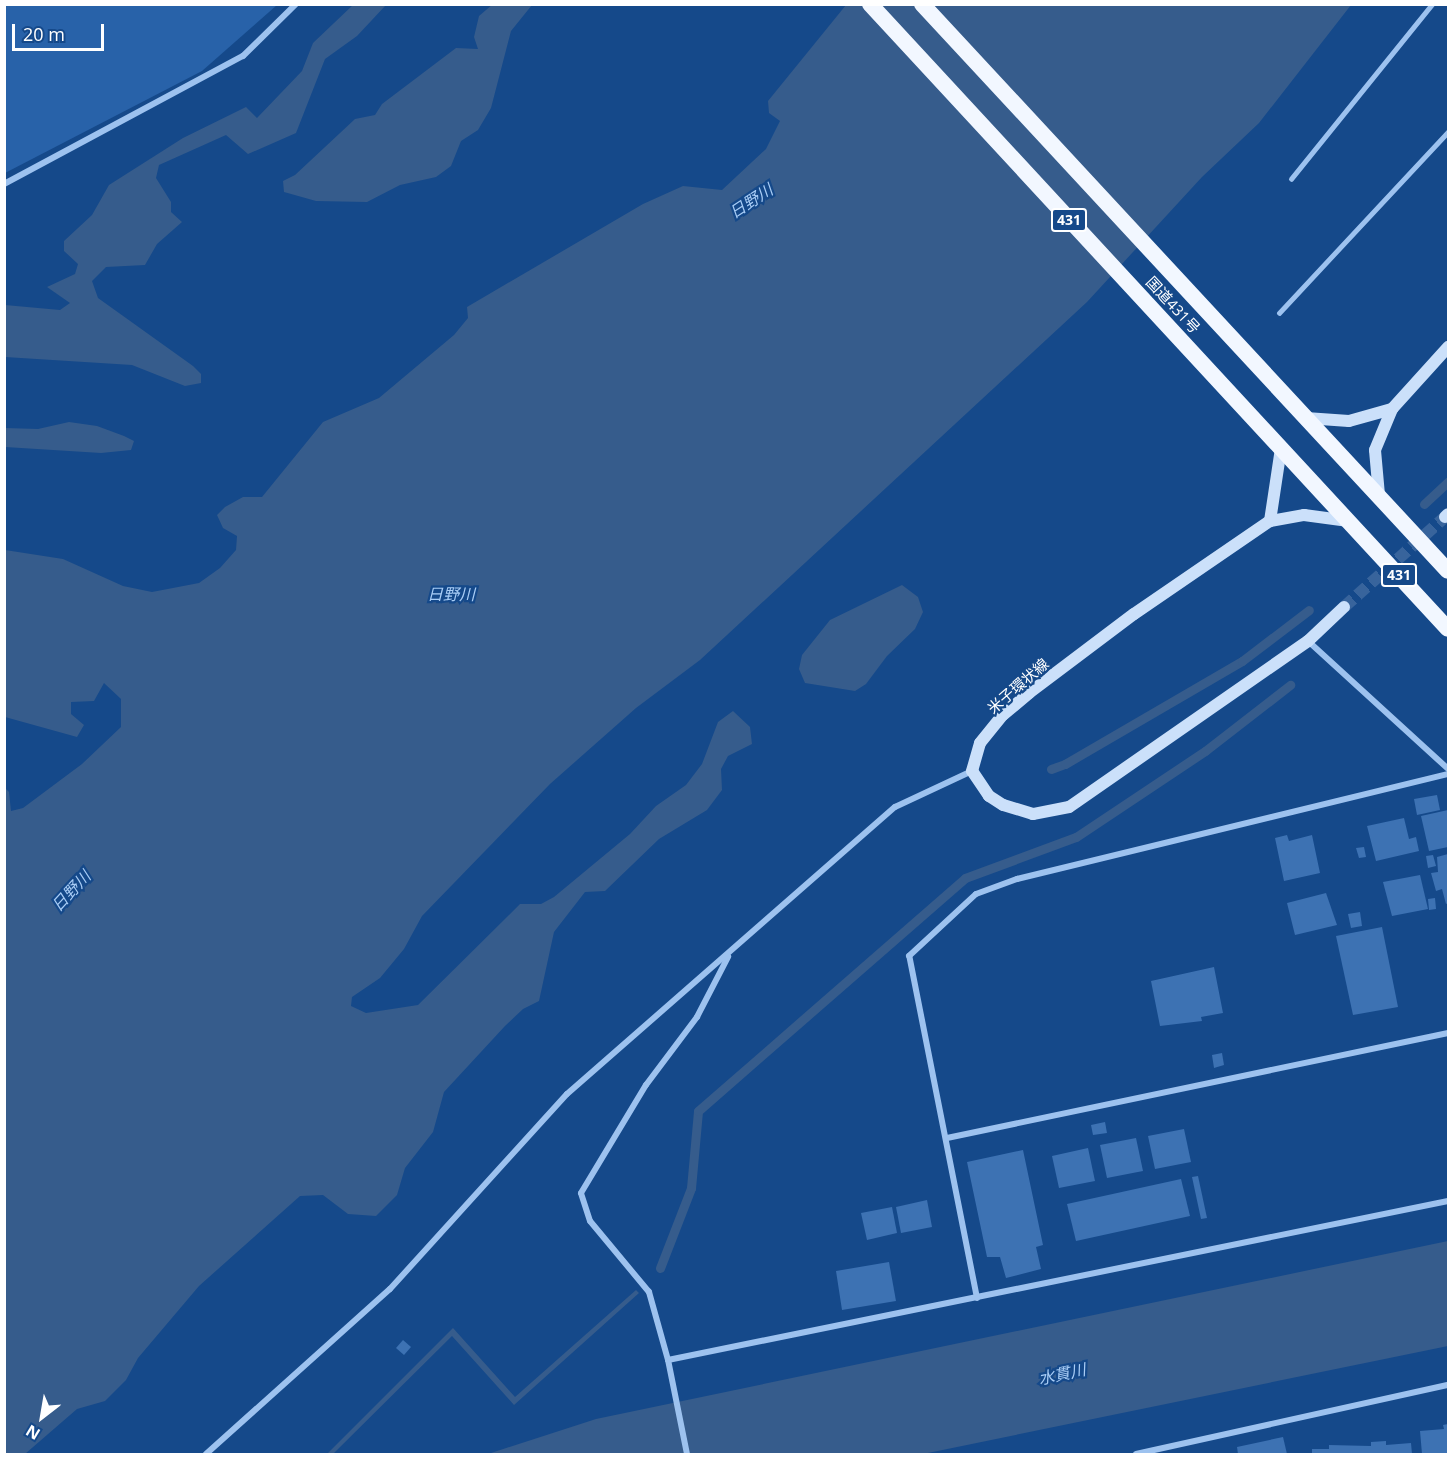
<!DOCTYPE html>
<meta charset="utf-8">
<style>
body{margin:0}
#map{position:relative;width:1453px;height:1459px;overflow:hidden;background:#15498a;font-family:"Open Sans","Noto Sans JP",sans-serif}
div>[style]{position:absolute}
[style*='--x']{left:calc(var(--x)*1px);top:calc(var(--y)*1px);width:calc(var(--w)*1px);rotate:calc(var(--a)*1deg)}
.green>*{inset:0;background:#2862a9}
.water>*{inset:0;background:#365c8c}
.stream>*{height:9px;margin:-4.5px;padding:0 4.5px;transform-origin:4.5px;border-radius:4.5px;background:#365c8c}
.building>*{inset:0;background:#3d72b3}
.secondary-tunnel>*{height:12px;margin-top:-6px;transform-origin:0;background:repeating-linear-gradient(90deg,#38649c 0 12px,transparent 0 18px)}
.service>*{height:4.5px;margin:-2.25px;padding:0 2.25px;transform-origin:2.25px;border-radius:2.25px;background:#9dc2ef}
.minor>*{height:6px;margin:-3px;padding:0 3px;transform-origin:3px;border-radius:3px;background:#9dc2ef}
.secondary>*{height:12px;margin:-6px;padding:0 6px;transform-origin:6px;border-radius:6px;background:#cbe0fa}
.trunk>*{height:16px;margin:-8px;padding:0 8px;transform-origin:8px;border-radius:8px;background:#f2f7ff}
span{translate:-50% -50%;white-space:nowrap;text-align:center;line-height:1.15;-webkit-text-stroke:4.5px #15498a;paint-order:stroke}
.shield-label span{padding:2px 4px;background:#15498a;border:2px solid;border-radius:4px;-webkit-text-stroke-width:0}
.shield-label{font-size:14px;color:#fff;font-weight:700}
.street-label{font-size:15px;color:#fff}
.water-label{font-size:16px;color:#a9cdf6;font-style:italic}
.frame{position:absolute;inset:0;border:6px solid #fff;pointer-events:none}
.north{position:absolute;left:12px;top:1387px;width:60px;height:60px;-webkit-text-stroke:4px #15498a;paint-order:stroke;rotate:211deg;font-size:16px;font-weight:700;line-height:24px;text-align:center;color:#fff}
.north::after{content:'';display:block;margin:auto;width:21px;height:27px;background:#fff;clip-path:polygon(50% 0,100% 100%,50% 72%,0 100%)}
.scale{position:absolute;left:12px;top:24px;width:92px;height:27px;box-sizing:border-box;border:3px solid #fff;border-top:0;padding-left:8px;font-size:18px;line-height:21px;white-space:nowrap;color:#fff;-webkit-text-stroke:4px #15498a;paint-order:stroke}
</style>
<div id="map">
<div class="green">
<div style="clip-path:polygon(5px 4px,277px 4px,277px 5px,202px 71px,5px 173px)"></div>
</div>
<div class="water">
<div style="clip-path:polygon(354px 4px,386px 5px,357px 36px,325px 59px,296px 133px,248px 154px,226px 135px,159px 165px,156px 178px,171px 202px,171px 212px,182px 222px,157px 244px,145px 265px,106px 267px,92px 281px,98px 298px,193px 366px,201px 374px,201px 383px,185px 386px,132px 365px,5px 357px,5px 305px,60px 310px,70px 303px,47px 287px,75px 274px,78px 264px,64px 251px,64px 241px,92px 215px,109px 185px,183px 138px,246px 107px,257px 118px,302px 71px,313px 43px)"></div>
<div style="clip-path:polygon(493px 4px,532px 5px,511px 31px,491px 108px,478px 130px,461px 141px,451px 166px,436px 177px,400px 185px,367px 202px,316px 201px,284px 192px,283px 181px,295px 175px,355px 119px,375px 115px,382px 104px,456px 48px,478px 49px,474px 37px,479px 16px)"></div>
<div style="clip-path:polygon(846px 5px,1351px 5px,1259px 123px,1202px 177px,1087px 302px,700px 660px,636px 708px,550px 784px,422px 916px,404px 949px,380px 978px,352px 997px,351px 1006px,366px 1013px,418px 1005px,520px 904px,541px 904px,554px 897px,630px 834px,656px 806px,686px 785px,702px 764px,718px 722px,733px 711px,750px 727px,752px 744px,728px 756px,721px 769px,722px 790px,707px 810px,659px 839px,605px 891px,585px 892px,554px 932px,539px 1001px,523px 1009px,505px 1026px,444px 1092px,433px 1132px,405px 1168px,397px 1195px,376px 1216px,348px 1214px,323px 1195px,300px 1196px,199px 1286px,138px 1358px,126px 1380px,105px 1401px,77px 1409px,25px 1454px,4px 1454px,5px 788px,9px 792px,11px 811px,23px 808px,82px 764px,121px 727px,121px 699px,104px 683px,94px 701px,71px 702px,71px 714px,84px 725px,77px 737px,5px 717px,5px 550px,63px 559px,123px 586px,152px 592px,199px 583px,220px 568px,236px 550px,237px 536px,223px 528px,217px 515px,225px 507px,243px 497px,262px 497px,323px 422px,379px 398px,454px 335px,468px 318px,467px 307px,643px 204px,683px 186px,722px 190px,766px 149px,780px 121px,769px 113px,768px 101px)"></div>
<div style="clip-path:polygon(69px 422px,97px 426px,124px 436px,134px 441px,131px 450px,101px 453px,5px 447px,5px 428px,38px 429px)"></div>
<div style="clip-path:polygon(902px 585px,918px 597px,923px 612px,915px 629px,887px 656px,866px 684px,855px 691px,805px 683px,799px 669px,802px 655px,830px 620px)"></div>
<div style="clip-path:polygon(1448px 1241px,1448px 1346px,923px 1454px,488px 1454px,596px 1419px)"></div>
<div style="clip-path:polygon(636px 1290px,639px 1293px,514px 1405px,452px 1336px,333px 1454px,327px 1454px,453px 1328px,515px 1397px)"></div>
</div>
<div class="stream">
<div style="--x:1424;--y:504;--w:33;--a:-43"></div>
<div style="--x:1051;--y:769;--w:15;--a:-20"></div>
<div style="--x:1065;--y:764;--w:205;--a:-30.2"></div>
<div style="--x:1242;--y:661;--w:84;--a:-37.3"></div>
<div style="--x:660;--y:1268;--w:86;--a:-68.8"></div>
<div style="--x:691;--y:1188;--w:77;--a:-84.8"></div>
<div style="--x:698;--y:1111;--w:354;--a:-41.1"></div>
<div style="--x:965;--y:878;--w:118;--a:-20.3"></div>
<div style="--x:1076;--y:837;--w:155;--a:-33.7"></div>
<div style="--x:1205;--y:751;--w:108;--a:-37.8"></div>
</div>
<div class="building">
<div style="clip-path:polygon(1437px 795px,1440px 810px,1417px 815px,1414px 799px)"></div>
<div style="clip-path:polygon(1448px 810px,1448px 847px,1429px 851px,1421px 816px)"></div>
<div style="clip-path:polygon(1404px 818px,1409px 839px,1416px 837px,1419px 851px,1376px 861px,1367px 826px)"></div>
<div style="clip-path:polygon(1287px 835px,1289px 841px,1312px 835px,1320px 873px,1284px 881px,1275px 838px)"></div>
<div style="clip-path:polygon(1364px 847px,1366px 857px,1359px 858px,1356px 848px)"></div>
<div style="clip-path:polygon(1448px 854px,1448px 903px,1446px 904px,1442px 889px,1436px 891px,1431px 873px,1438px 872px,1437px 857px)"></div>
<div style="clip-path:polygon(1433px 855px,1436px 866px,1428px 868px,1426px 856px)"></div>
<div style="clip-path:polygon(1420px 875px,1428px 909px,1392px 916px,1383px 882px)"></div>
<div style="clip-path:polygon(1326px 893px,1337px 925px,1295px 935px,1287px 903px)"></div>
<div style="clip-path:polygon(1435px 898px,1436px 909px,1429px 910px,1428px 899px)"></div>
<div style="clip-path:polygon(1360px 912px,1362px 926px,1351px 928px,1348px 914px)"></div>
<div style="clip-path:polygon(1382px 927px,1398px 1007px,1353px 1015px,1336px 936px)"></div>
<div style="clip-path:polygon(1214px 967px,1223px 1013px,1201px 1017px,1202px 1021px,1160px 1026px,1151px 981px)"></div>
<div style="clip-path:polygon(1222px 1053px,1224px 1065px,1214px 1068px,1212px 1055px)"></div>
<div style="clip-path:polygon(1105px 1122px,1107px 1133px,1093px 1135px,1091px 1125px)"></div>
<div style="clip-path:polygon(1184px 1129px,1191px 1162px,1155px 1169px,1148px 1136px)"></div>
<div style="clip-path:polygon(1136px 1138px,1143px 1171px,1107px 1178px,1100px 1145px)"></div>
<div style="clip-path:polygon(1088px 1148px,1095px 1181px,1059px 1188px,1052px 1156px)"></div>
<div style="clip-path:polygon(1023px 1150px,1043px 1245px,1036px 1247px,1041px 1269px,1006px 1278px,1000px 1257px,987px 1257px,967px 1162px)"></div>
<div style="clip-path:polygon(1198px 1176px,1207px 1218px,1201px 1219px,1192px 1177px)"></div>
<div style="clip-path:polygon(1181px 1179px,1190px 1216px,1076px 1241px,1067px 1204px)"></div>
<div style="clip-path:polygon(927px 1200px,932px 1227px,901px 1233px,896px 1207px)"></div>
<div style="clip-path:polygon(892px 1207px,897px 1233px,867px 1240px,861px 1213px)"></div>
<div style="clip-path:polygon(889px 1262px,896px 1301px,842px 1310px,836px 1271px)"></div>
<div style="clip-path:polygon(403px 1340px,411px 1347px,404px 1355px,396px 1348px)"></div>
<div style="clip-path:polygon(1448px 1424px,1448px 1454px,1422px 1454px,1420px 1431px,1444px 1429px,1443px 1425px)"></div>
<div style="clip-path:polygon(1283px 1437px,1287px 1454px,1238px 1454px,1237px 1447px)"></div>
<div style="clip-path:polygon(1386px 1441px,1386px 1445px,1411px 1443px,1412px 1454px,1312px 1454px,1312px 1449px,1329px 1449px,1329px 1445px,1371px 1446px,1371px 1442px)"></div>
</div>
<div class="secondary-tunnel">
<div style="--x:1344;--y:607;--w:135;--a:-41.7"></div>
</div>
<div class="service">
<div style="--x:1291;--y:179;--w:225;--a:-51.1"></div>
<div style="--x:1279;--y:313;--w:248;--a:-47"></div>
</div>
<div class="minor">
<div style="--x:4;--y:184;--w:271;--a:-28.2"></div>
<div style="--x:243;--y:56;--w:74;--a:-44.5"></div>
<div style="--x:1308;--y:641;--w:190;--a:42.4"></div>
<div style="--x:947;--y:1138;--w:512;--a:-11.84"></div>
<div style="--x:977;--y:1298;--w:349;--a:-101.2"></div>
<div style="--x:909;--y:956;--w:91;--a:-42.8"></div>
<div style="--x:976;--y:894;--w:44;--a:-20.1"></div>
<div style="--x:1017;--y:879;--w:444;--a:-13.7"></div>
<div style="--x:668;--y:1360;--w:71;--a:-105.6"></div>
<div style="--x:649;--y:1292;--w:92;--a:-129.7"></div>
<div style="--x:590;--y:1221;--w:29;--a:-108"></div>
<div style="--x:581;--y:1193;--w:126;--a:-59"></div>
<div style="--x:646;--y:1085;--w:85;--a:-53.1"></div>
<div style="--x:697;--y:1017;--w:68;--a:-62.7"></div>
<div style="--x:206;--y:1454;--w:247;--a:-41.9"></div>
<div style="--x:390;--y:1289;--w:263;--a:-47.8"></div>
<div style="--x:567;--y:1094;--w:436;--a:-41.2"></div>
<div style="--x:895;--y:807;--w:85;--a:-25.1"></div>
<div style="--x:687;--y:1454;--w:96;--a:-101.4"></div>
<div style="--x:668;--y:1360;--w:796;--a:-11.52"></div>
<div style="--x:1136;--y:1454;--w:320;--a:-12.5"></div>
</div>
<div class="secondary">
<div style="--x:1306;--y:418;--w:43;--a:4"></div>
<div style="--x:1349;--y:421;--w:45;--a:-15.6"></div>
<div style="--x:1379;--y:495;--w:45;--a:-95.1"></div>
<div style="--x:1375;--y:450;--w:44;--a:-67.5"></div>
<div style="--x:1392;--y:409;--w:84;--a:-47.9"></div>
<div style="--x:1445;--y:517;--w:4;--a:-45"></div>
<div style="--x:1270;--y:521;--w:74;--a:-81.4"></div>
<div style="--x:1344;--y:607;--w:50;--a:136.6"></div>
<div style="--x:1308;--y:641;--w:291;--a:145.2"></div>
<div style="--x:1069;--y:807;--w:37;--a:169"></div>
<div style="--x:1033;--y:814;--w:31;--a:-163"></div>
<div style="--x:1003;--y:805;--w:17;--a:-147"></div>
<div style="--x:989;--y:796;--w:30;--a:-124"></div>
<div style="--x:972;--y:771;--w:29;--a:-74"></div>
<div style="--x:980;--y:743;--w:36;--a:-51"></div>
<div style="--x:1003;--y:715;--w:34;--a:-40"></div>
<div style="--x:1029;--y:693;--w:131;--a:-37"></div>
<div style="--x:1134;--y:614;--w:165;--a:-34.4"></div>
<div style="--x:1270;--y:521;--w:35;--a:-10"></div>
<div style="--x:1304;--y:515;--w:45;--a:7.6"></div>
</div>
<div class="trunk">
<div style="--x:870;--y:4;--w:851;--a:47.24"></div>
<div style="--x:922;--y:4;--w:773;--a:47.15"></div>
</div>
<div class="shield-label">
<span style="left:1069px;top:220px">431</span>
<span style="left:1399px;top:575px">431</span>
</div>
<div class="street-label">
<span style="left:1173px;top:305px;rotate:47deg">国道431号</span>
<span style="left:1018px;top:686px;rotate:-41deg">米子環状線</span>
</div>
<div class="water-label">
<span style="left:751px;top:201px;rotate:-33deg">日野川</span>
<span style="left:451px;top:594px">日野川</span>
<span style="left:71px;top:891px;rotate:-47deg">日野川</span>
<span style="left:1062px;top:1374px;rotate:-12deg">水貫川</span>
</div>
<div class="frame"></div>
<div class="north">N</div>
<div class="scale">20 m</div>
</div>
